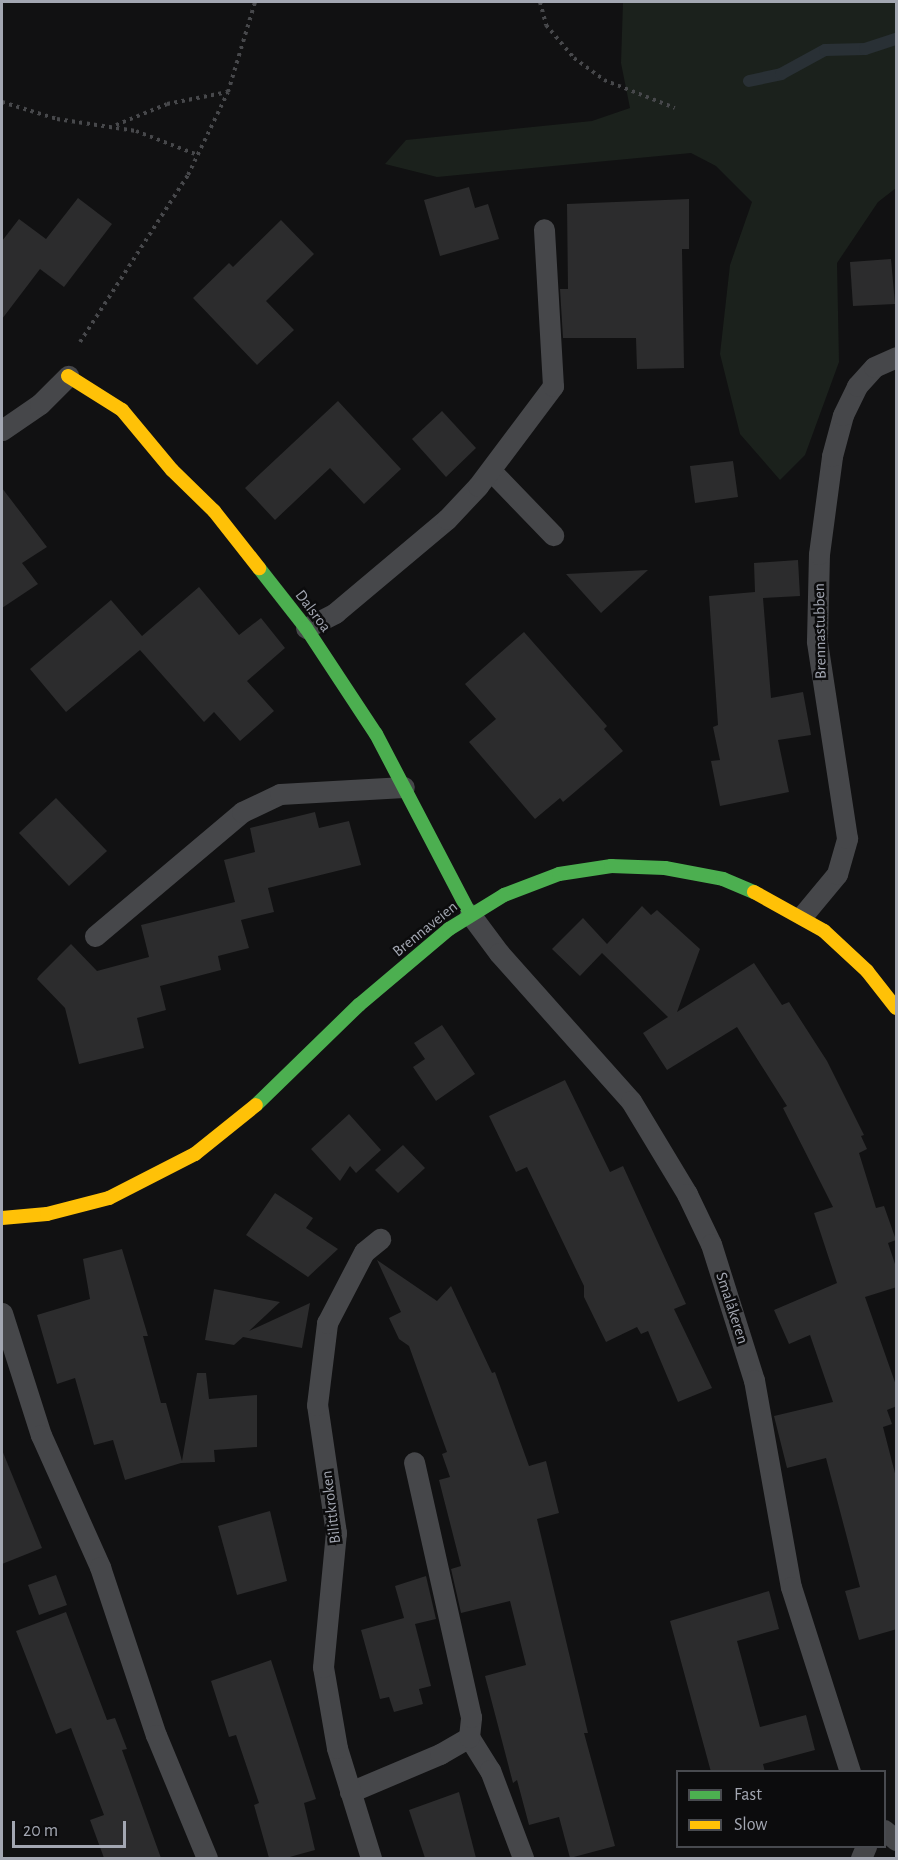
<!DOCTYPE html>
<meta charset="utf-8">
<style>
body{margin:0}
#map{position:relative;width:898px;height:1860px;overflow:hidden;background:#111112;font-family:"Alegreya Sans",sans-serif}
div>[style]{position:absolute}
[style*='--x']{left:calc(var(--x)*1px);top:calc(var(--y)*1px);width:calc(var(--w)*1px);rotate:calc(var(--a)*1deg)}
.green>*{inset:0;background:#1b211c}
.stream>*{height:12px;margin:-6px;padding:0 6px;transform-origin:6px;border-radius:6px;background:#293035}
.building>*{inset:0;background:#2c2c2d}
.path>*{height:4px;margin-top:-2px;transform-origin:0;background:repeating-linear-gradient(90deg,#47484b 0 3px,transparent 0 7.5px)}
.lane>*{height:21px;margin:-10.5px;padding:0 10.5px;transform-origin:10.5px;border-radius:10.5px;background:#46474a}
.fast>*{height:14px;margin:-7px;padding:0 7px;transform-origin:7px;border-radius:7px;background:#4caf50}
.slow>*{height:14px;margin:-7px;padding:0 7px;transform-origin:7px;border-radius:7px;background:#ffc107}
span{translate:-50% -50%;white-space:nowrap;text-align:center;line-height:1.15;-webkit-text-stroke:5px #0c0c0d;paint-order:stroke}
.street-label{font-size:16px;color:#a3a7b2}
.frame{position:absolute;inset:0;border:3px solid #a3a7b2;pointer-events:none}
.legend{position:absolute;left:676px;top:1770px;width:210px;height:78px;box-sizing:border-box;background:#0c0c0d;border:2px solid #484a4f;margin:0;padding:8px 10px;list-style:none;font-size:18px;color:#a3a7b2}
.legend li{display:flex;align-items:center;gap:12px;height:30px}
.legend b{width:30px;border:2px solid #484a4f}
.scale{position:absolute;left:12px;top:1821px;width:114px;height:27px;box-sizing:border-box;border:3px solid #a3a7b2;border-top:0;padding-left:8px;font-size:18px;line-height:21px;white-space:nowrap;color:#a3a7b2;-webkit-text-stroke:4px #0c0c0d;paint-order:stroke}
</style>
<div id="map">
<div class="green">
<div style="clip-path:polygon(623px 2px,896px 2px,896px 188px,878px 202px,837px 263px,839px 362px,805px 455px,780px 480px,740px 434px,720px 354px,730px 265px,752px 202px,716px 166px,691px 153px,437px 177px,385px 164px,406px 140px,592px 121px,630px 108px,621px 63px)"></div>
</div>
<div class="stream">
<div style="--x:749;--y:81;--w:33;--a:-12"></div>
<div style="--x:781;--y:74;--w:50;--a:-28.6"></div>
<div style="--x:825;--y:50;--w:40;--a:-1.4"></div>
<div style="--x:865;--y:49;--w:33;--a:-18"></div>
</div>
<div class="building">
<div style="clip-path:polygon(469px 187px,475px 208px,488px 204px,499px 239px,440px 256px,424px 200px)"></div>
<div style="clip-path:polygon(78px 198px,112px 224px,64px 287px,40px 269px,2px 319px,2px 241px,19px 219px,46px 239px)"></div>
<div style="clip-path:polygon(689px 199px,689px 249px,682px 249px,684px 368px,637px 369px,636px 338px,563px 338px,560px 289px,568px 289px,567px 204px)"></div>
<div style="clip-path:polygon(281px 220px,314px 254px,266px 301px,294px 330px,257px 365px,193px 298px,229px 263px,233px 267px)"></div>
<div style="clip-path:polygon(891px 259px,895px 304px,853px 306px,850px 262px)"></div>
<div style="clip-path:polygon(338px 401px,401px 469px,364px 504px,330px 468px,275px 520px,245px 488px)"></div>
<div style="clip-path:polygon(442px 411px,476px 448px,446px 477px,412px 439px)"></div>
<div style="clip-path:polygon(733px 461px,738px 497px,695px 503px,690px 466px)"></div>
<div style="clip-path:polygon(2px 488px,47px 547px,22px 563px,38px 584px,2px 608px)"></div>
<div style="clip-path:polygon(798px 560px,800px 596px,763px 598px,771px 698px,803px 692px,811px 735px,778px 740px,789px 792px,720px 806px,711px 761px,720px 760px,713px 727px,718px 725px,709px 596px,755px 592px,754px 563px)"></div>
<div style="clip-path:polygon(648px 570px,601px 613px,566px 574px)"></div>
<div style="clip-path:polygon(199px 587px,239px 635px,261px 618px,285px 648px,247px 681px,274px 711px,240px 741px,214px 712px,204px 722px,140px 650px,66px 712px,30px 669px,111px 600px,142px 636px)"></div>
<div style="clip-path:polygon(524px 632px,607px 726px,604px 729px,623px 751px,563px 802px,560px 798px,535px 819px,469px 742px,496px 719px,465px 684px)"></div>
<div style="clip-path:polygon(56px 798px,107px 851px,69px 886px,19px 833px)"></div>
<div style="clip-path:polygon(315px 812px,319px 828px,349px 821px,361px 865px,268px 888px,274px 912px,241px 920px,249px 948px,218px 956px,221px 970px,160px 986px,166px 1010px,137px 1018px,144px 1048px,79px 1064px,65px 1008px,37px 979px,39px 976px,71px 944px,97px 971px,149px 957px,141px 925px,235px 902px,224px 860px,255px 852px,250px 828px)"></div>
<div style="clip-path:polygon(642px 906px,651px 915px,657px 910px,700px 949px,677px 1012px,754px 963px,782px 1005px,789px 1002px,827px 1061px,864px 1135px,861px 1136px,867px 1149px,859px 1153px,876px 1208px,884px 1206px,896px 1240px,888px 1243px,897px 1270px,897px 1287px,865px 1297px,897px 1388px,897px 1406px,887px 1410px,892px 1424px,883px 1427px,897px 1481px,897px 1629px,859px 1640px,845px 1591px,860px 1587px,826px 1458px,787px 1468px,774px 1416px,833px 1402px,810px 1335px,789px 1344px,774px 1310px,837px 1283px,814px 1213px,833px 1207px,783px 1108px,787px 1106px,737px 1027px,667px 1070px,643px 1033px,668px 1017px,602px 953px,580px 976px,552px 949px,583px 918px,607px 944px)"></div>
<div style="clip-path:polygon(442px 1025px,475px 1074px,436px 1101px,413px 1067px,425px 1059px,414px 1043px)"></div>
<div style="clip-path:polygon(565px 1080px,610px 1172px,623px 1166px,686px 1304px,674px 1309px,712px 1388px,678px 1402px,648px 1331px,641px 1334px,637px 1327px,606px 1342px,584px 1297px,584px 1286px,527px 1167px,516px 1172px,489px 1116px)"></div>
<div style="clip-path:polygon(349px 1114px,381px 1150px,356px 1173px,350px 1166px,340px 1181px,311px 1149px)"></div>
<div style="clip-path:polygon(403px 1145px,425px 1168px,398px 1193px,375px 1170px)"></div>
<div style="clip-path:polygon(275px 1193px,313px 1218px,306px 1228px,338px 1249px,308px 1277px,246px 1235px)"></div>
<div style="clip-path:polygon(122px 1249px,148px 1336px,143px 1336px,161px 1403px,166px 1403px,182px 1461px,197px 1373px,206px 1373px,209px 1399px,257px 1395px,257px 1447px,214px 1450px,215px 1462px,181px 1463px,125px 1480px,113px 1440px,94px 1445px,75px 1378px,57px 1384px,37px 1315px,90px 1299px,83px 1259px)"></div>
<div style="clip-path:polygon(377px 1260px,437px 1301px,451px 1286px,492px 1373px,495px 1372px,529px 1466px,546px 1461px,559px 1513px,537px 1519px,588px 1733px,584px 1733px,615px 1846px,570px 1858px,559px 1817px,529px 1825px,517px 1780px,513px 1783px,485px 1676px,526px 1665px,510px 1601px,461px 1613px,451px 1569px,461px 1566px,439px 1480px,450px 1477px,442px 1454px,447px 1452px,409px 1346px,399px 1339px,389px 1318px,401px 1312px)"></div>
<div style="clip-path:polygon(214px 1289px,280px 1302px,249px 1331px,310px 1303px,302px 1348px,243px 1337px,234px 1345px,205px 1340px)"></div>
<div style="clip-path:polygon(2px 1450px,42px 1548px,2px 1564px)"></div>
<div style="clip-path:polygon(270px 1511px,287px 1581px,237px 1595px,218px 1526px)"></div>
<div style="clip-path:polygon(56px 1575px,67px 1605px,39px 1615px,28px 1585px)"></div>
<div style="clip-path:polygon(426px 1576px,436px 1619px,415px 1624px,431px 1686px,419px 1689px,423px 1704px,394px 1712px,389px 1697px,380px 1699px,361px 1630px,404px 1618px,395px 1586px)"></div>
<div style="clip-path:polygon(769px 1591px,779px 1629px,737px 1641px,760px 1727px,806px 1715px,815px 1750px,763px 1764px,765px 1772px,711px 1772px,670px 1621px)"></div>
<div style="clip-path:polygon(66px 1612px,107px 1720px,115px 1718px,127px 1749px,122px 1750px,161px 1858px,104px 1858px,90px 1820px,104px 1815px,71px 1728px,56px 1734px,16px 1631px)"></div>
<div style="clip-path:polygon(271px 1660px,316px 1799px,304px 1803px,315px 1850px,286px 1858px,269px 1858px,254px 1805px,259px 1803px,236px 1735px,229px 1737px,211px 1681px)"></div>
<div style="clip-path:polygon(459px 1792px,476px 1858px,425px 1858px,409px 1810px)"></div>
</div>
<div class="path">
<div style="--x:540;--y:2;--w:24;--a:75"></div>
<div style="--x:546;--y:25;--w:43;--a:49.7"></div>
<div style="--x:574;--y:58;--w:37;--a:36"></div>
<div style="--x:604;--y:80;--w:76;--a:21.5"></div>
<div style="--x:2;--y:102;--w:58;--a:17.2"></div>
<div style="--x:57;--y:119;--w:80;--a:8.6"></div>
<div style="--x:136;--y:131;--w:66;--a:21.2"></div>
<div style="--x:116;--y:125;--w:55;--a:-22.4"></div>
<div style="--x:167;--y:104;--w:62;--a:-11.1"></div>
<div style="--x:80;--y:342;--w:199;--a:-57.1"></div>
<div style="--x:188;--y:175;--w:92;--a:-64.3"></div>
<div style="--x:228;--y:92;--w:94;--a:-73.3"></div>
</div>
<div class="lane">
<div style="--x:2;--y:430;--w:46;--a:-34.4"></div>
<div style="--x:40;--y:404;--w:40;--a:-45"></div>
<div style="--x:497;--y:477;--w:81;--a:46"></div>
<div style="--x:306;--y:628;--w:33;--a:-27"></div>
<div style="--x:335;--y:613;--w:146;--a:-40"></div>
<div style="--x:447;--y:519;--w:45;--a:-46.8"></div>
<div style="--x:478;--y:486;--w:125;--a:-53.1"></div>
<div style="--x:553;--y:386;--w:157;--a:-93.3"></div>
<div style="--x:470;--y:914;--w:49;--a:53.4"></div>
<div style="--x:499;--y:953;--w:198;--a:48.3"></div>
<div style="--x:631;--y:1101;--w:109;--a:58.9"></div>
<div style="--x:687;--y:1194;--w:55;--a:64.4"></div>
<div style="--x:711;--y:1244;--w:143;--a:72.5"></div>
<div style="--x:754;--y:1380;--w:210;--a:79.9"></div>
<div style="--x:791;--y:1587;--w:194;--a:72.3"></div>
<div style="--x:803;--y:915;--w:53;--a:-50.3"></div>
<div style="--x:837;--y:874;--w:37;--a:-74"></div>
<div style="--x:847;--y:838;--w:199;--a:-98.7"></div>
<div style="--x:817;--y:641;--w:87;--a:-88.7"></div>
<div style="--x:819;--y:554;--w:99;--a:-82.4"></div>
<div style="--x:832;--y:456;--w:42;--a:-75"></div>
<div style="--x:843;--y:415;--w:32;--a:-64"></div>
<div style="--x:857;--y:386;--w:25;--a:-48"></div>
<div style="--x:874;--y:367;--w:24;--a:-24"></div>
<div style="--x:95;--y:936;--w:192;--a:-40.1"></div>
<div style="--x:242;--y:812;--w:42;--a:-25.3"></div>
<div style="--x:280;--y:794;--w:124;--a:-3.2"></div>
<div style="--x:2;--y:1313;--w:128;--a:72.3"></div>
<div style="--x:41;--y:1435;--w:145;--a:65.9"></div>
<div style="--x:100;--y:1567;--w:177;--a:71.6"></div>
<div style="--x:156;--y:1735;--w:133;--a:67.5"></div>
<div style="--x:469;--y:1737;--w:39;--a:58"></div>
<div style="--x:490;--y:1770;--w:94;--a:69.4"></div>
<div style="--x:350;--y:1792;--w:98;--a:-22.9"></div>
<div style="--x:440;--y:1754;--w:34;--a:-30"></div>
<div style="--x:469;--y:1737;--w:20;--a:-84"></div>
<div style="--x:471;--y:1717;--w:261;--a:-102.6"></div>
<div style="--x:884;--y:1830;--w:16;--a:40"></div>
<div style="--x:371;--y:1858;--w:115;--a:-107.2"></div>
<div style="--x:337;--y:1748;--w:82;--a:-99.8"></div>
<div style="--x:323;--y:1667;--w:135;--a:-84.5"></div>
<div style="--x:336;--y:1533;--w:129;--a:-98.4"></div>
<div style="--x:317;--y:1405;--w:83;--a:-83"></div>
<div style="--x:327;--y:1323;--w:80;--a:-62.5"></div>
<div style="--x:364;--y:1252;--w:21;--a:-39"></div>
<div style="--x:861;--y:1858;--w:13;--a:-67"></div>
</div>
<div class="fast">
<div style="--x:259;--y:568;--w:76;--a:51.9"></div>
<div style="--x:306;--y:628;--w:127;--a:56.6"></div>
<div style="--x:376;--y:734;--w:203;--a:62.4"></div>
<div style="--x:256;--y:1105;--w:144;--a:-44.2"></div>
<div style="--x:359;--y:1005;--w:118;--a:-40.2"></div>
<div style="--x:449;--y:929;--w:65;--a:-31.7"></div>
<div style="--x:504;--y:895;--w:59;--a:-20.9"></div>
<div style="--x:559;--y:874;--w:53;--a:-8.7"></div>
<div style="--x:611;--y:866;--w:54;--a:2.1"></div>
<div style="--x:665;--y:868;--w:59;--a:10.7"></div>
<div style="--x:723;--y:879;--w:34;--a:23"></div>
</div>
<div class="slow">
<div style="--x:68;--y:376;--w:64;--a:32.2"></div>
<div style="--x:122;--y:410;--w:78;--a:50.2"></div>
<div style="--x:172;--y:470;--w:59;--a:44.3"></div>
<div style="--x:214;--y:511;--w:73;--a:51.7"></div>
<div style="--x:754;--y:892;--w:80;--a:29.1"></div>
<div style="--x:824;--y:931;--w:59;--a:42.9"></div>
<div style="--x:867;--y:971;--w:47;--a:51.9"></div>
<div style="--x:2;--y:1218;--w:45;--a:-5.1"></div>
<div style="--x:47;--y:1214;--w:64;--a:-14.5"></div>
<div style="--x:109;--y:1198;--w:97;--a:-27.1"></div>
<div style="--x:195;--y:1154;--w:78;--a:-38.8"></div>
</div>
<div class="street-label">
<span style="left:313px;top:611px;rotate:53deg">Dalsroa</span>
<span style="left:820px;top:631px;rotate:-91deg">Brennastubben</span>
<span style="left:425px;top:929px;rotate:-39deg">Brennaveien</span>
<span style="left:732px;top:1308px;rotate:72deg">Smalåkeren</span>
<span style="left:331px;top:1507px;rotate:-97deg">Bilittkroken</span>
</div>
<div class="frame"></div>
<ul class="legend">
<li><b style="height:8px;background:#4caf50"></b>Fast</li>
<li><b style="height:8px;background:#ffc107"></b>Slow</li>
</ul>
<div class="scale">20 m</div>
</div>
